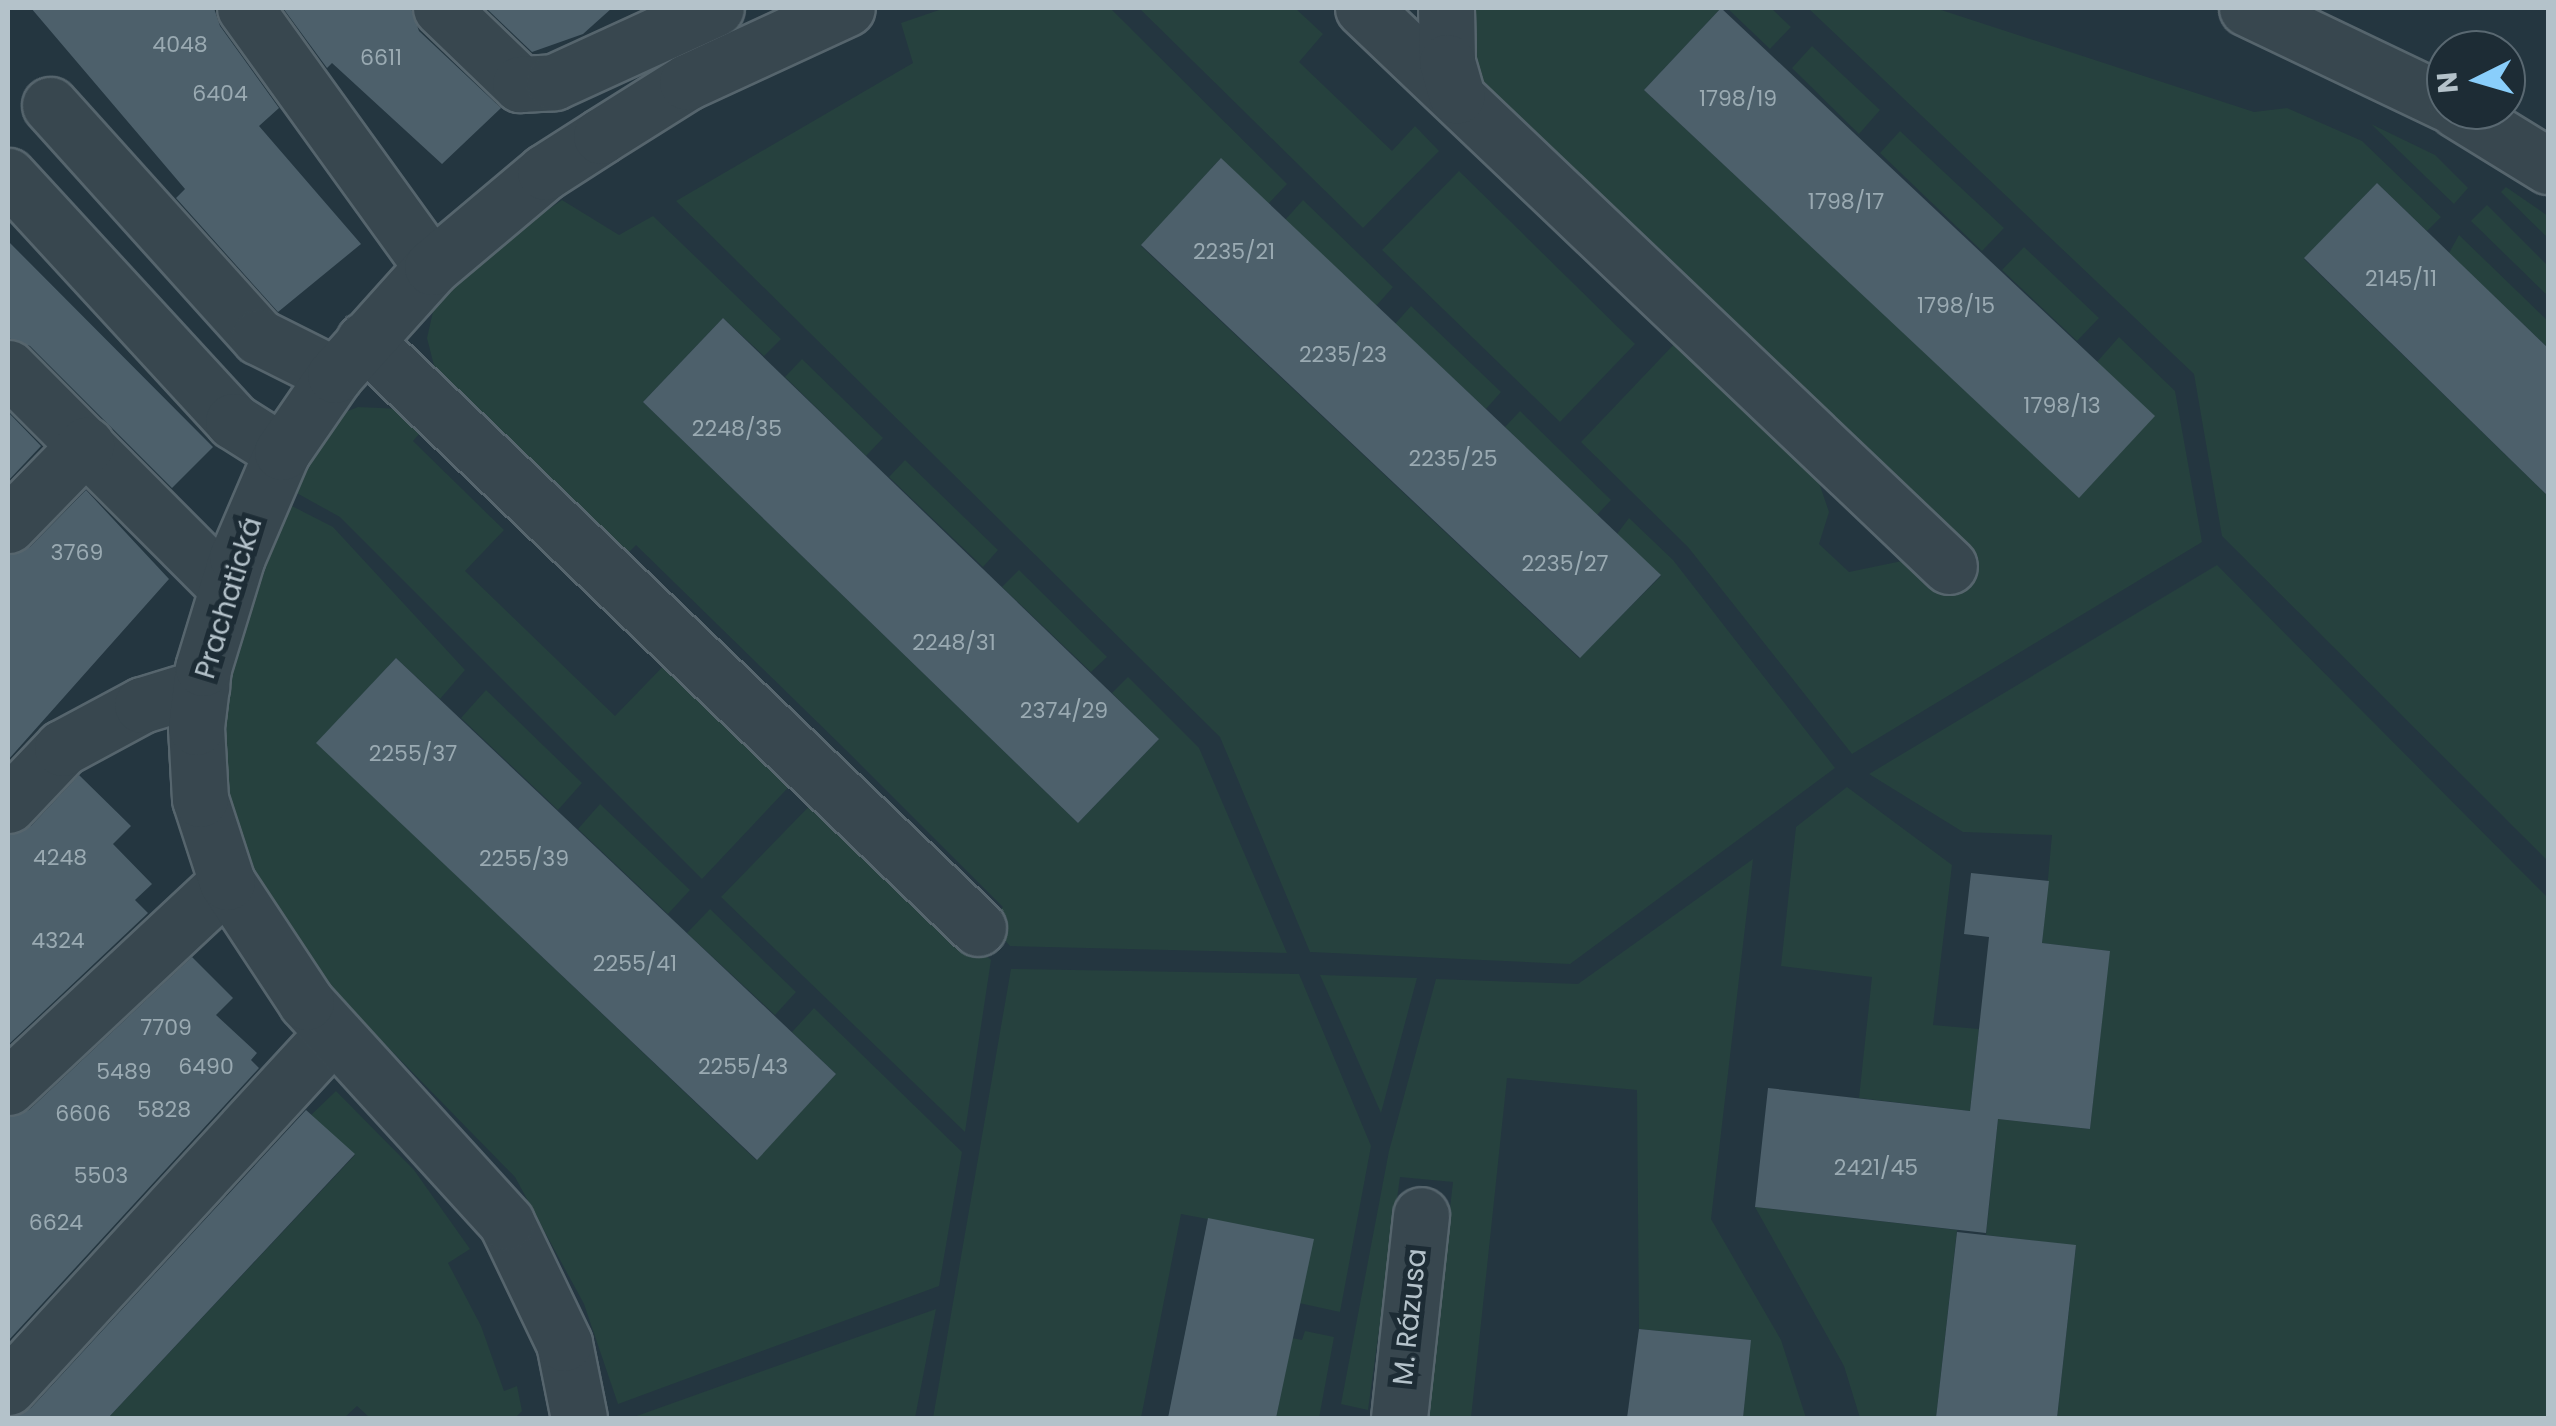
<!DOCTYPE html>
<meta charset="utf-8">
<style>
body{margin:0}
#map{position:relative;width:2556px;height:1426px;overflow:hidden;background:#243640;font-family:Poppins,sans-serif}
div>[style]{position:absolute}
[style*='--x']{left:calc(var(--x)*1px);top:calc(var(--y)*1px);width:calc(var(--w)*1px);rotate:calc(var(--a)*1deg)}
.green>*{inset:0;background:#26413e}
.building>*{inset:0;background:#4d606b}
.roads{filter:drop-shadow(2px 0 #56656d) drop-shadow(-2px 0 #56656d) drop-shadow(0 2px #56656d) drop-shadow(0 -2px #56656d)}
.minor>*{height:55px;margin:-27.5px;padding:0 27.5px;transform-origin:27.5px;border-radius:27.5px;background:#38474f}
span{translate:-50% -50%;white-space:nowrap;text-align:center;line-height:1.15;-webkit-text-stroke:10px #1d2c35;paint-order:stroke}
.number-label{font-size:22px;color:#9aaab2}
.number-label span{-webkit-text-stroke-width:0}
.street-label{font-size:28px;color:#b4c2ca}
.frame{position:absolute;inset:0;border:10px solid #b4c2ca;pointer-events:none}
.north{position:absolute;left:2426px;top:30px;width:100px;height:100px;box-sizing:border-box;background:#1d2c35;border:2px solid #596871;border-radius:50%;rotate:265deg;font-size:28px;font-weight:700;line-height:40px;text-align:center;color:#b4c2ca}
.north::after{content:'';display:block;margin:auto;width:35px;height:45px;background:#89cefb;clip-path:polygon(50% 0,100% 100%,50% 72%,0 100%)}
</style>
<div id="map">
<div class="green">
<div style="clip-path:polygon(945px 8px,1110px 8px,1287px 184px,1268px 204px,1220px 159px,1141px 246px,1579px 658px,1661px 576px,1617px 534px,1629px 518px,1673px 560px,1835px 768px,1570px 964px,1310px 952px,1220px 737px,676px 201px,913px 63px,901px 23px)"></div>
<div style="clip-path:polygon(1139px 8px,1295px 8px,1323px 34px,1299px 62px,1392px 151px,1415px 126px,1439px 151px,1363px 228px)"></div>
<div style="clip-path:polygon(1468px 8px,1721px 8px,1644px 90px,2079px 497px,2154px 416px,2097px 362px,2119px 337px,2175px 391px,2202px 542px,1852px 754px,1688px 547px,1581px 442px,1679px 339px,1815px 471px,1829px 512px,1819px 544px,1849px 572px,1902px 561px,1949px 596px,1977px 565px,1487px 102px,1474px 77px)"></div>
<div style="clip-path:polygon(1727px 8px,1771px 8px,1791px 27px,1770px 49px)"></div>
<div style="clip-path:polygon(1808px 8px,1935px 8px,2254px 112px,2287px 108px,2362px 141px,2441px 217px,2427px 231px,2377px 183px,2304px 259px,2548px 496px,2548px 861px,2222px 536px,2194px 374px)"></div>
<div style="clip-path:polygon(1812px 46px,1880px 110px,1859px 134px,1792px 68px)"></div>
<div style="clip-path:polygon(2371px 124px,2435px 155px,2468px 188px,2454px 204px)"></div>
<div style="clip-path:polygon(1900px 131px,2004px 228px,1982px 251px,1880px 153px)"></div>
<div style="clip-path:polygon(1459px 171px,1635px 344px,1560px 422px,1382px 250px)"></div>
<div style="clip-path:polygon(2506px 187px,2548px 216px,2548px 238px,2501px 192px)"></div>
<div style="clip-path:polygon(562px 200px,619px 235px,653px 216px,781px 339px,764px 356px,723px 318px,643px 402px,1078px 823px,1159px 739px,1112px 693px,1128px 677px,1199px 748px,1287px 953px,1010px 946px,988px 921px,1003px 907px,849px 753px,636px 545px,620px 561px,438px 381px,427px 338px,437px 294px,452px 277px)"></div>
<div style="clip-path:polygon(1303px 200px,1393px 287px,1376px 306px,1285px 220px)"></div>
<div style="clip-path:polygon(2487px 205px,2548px 266px,2548px 296px,2471px 221px)"></div>
<div style="clip-path:polygon(2459px 235px,2548px 321px,2547px 347px,2449px 253px)"></div>
<div style="clip-path:polygon(2024px 247px,2099px 318px,2077px 341px,2002px 270px)"></div>
<div style="clip-path:polygon(1411px 306px,1501px 392px,1486px 409px,1395px 324px)"></div>
<div style="clip-path:polygon(802px 359px,883px 438px,866px 456px,785px 377px)"></div>
<div style="clip-path:polygon(358px 407px,401px 409px,427px 425px,413px 441px,504px 530px,465px 571px,615px 716px,675px 654px,801px 774px,702px 879px,340px 517px,293px 491px,302px 466px,338px 415px)"></div>
<div style="clip-path:polygon(1520px 411px,1611px 500px,1597px 515px,1505px 427px)"></div>
<div style="clip-path:polygon(905px 460px,998px 550px,983px 567px,889px 477px)"></div>
<div style="clip-path:polygon(288px 504px,333px 527px,465px 670px,440px 699px,396px 658px,317px 743px,756px 1160px,836px 1074px,792px 1032px,814px 1008px,962px 1152px,939px 1286px,618px 1404px,584px 1304px,515px 1177px,330px 988px,247px 862px,220px 774px,222px 694px)"></div>
<div style="clip-path:polygon(2217px 565px,2548px 898px,2548px 1418px,2057px 1418px,2076px 1246px,1986px 1235px,1998px 1119px,2090px 1129px,2109px 951px,2042px 943px,2052px 835px,1963px 832px,1869px 774px)"></div>
<div style="clip-path:polygon(1019px 570px,1107px 657px,1091px 672px,1002px 587px)"></div>
<div style="clip-path:polygon(486px 690px,582px 783px,558px 810px,461px 718px)"></div>
<div style="clip-path:polygon(1847px 787px,1952px 865px,1933px 1025px,1979px 1029px,1970px 1111px,1859px 1098px,1872px 977px,1781px 966px,1796px 827px)"></div>
<div style="clip-path:polygon(822px 793px,991px 960px,965px 1132px,721px 897px)"></div>
<div style="clip-path:polygon(600px 804px,690px 890px,668px 914px,578px 829px)"></div>
<div style="clip-path:polygon(1753px 859px,1711px 1219px,1781px 1340px,1806px 1418px,1743px 1418px,1750px 1340px,1639px 1329px,1637px 1090px,1507px 1078px,1471px 1418px,1426px 1418px,1453px 1182px,1400px 1177px,1368px 1410px,1341px 1404px,1389px 1151px,1436px 979px,1578px 984px)"></div>
<div style="clip-path:polygon(710px 909px,796px 992px,775px 1015px,687px 933px)"></div>
<div style="clip-path:polygon(1011px 969px,1299px 974px,1371px 1146px,1340px 1312px,1299px 1303px,1313px 1239px,1181px 1214px,1141px 1418px,933px 1418px)"></div>
<div style="clip-path:polygon(1320px 975px,1417px 978px,1381px 1113px)"></div>
<div style="clip-path:polygon(336px 1091px,414px 1170px,470px 1249px,448px 1263px,481px 1326px,504px 1391px,517px 1386px,522px 1411px,515px 1418px,370px 1418px,357px 1406px,344px 1418px,108px 1418px,355px 1155px,311px 1115px)"></div>
<div style="clip-path:polygon(1755px 1207px,1957px 1230px,1936px 1418px,1860px 1418px,1844px 1366px)"></div>
<div style="clip-path:polygon(936px 1309px,915px 1418px,631px 1418px)"></div>
<div style="clip-path:polygon(1305px 1331px,1334px 1337px,1319px 1418px,1276px 1418px,1292px 1338px,1302px 1340px)"></div>
</div>
<div class="building">
<div style="clip-path:polygon(31px 8px,214px 8px,220px 26px,279px 108px,259px 126px,361px 244px,278px 312px,176px 198px,185px 189px)"></div>
<div style="clip-path:polygon(283px 8px,411px 8px,419px 31px,501px 108px,442px 164px,332px 63px,327px 68px)"></div>
<div style="clip-path:polygon(486px 8px,612px 8px,583px 34px,532px 52px)"></div>
<div style="clip-path:polygon(1721px 8px,2155px 416px,2079px 498px,1644px 90px)"></div>
<div style="clip-path:polygon(1221px 158px,1661px 575px,1580px 658px,1141px 245px)"></div>
<div style="clip-path:polygon(2377px 183px,2548px 348px,2548px 496px,2304px 258px)"></div>
<div style="clip-path:polygon(8px 241px,213px 447px,172px 488px,30px 346px,8px 338px)"></div>
<div style="clip-path:polygon(723px 318px,1159px 739px,1078px 823px,643px 402px)"></div>
<div style="clip-path:polygon(8px 412px,41px 446px,8px 481px)"></div>
<div style="clip-path:polygon(86px 490px,169px 579px,8px 760px,8px 555px,30px 547px)"></div>
<div style="clip-path:polygon(396px 658px,836px 1074px,757px 1160px,316px 743px)"></div>
<div style="clip-path:polygon(79px 775px,131px 826px,113px 844px,152px 884px,135px 900px,148px 913px,8px 1045px,8px 835px,31px 826px)"></div>
<div style="clip-path:polygon(1971px 873px,2049px 881px,2042px 943px,2110px 951px,2090px 1129px,1998px 1119px,1986px 1233px,1755px 1207px,1768px 1088px,1970px 1111px,1989px 937px,1964px 934px)"></div>
<div style="clip-path:polygon(192px 957px,233px 998px,216px 1015px,257px 1053px,251px 1060px,259px 1068px,8px 1341px,8px 1117px,29px 1110px)"></div>
<div style="clip-path:polygon(306px 1110px,355px 1154px,108px 1418px,8px 1418px,31px 1408px)"></div>
<div style="clip-path:polygon(1208px 1218px,1314px 1239px,1276px 1418px,1168px 1418px)"></div>
<div style="clip-path:polygon(1957px 1232px,2076px 1245px,2057px 1418px,1936px 1418px)"></div>
<div style="clip-path:polygon(1639px 1329px,1751px 1340px,1743px 1418px,1627px 1418px)"></div>
</div>
<div class="roads">
<div class="minor">
<div style="--x:245;--y:8;--w:319;--a:54.2"></div>
<div style="--x:441;--y:8;--w:110;--a:43.9"></div>
<div style="--x:520;--y:84;--w:34;--a:-3"></div>
<div style="--x:554;--y:82;--w:178;--a:-24.6"></div>
<div style="--x:1363;--y:8;--w:809;--a:43.6"></div>
<div style="--x:1446;--y:8;--w:54;--a:88.9"></div>
<div style="--x:1447;--y:62;--w:35;--a:74"></div>
<div style="--x:2247;--y:8;--w:221;--a:25.5"></div>
<div style="--x:50;--y:105;--w:312;--a:48"></div>
<div style="--x:259;--y:337;--w:85;--a:26.6"></div>
<div style="--x:2457;--y:110;--w:107;--a:31.6"></div>
<div style="--x:8;--y:176;--w:333;--a:47.4"></div>
<div style="--x:233;--y:421;--w:58;--a:32.3"></div>
<div style="--x:364;--y:340;--w:850;--a:43.76"></div>
<div style="--x:8;--y:368;--w:310;--a:45.1"></div>
<div style="--x:8;--y:525;--w:112;--a:-45.7"></div>
<div style="--x:8;--y:805;--w:79;--a:-46.5"></div>
<div style="--x:62;--y:748;--w:91;--a:-28.3"></div>
<div style="--x:142;--y:705;--w:62;--a:-17"></div>
<div style="--x:8;--y:1087;--w:300;--a:-43.1"></div>
<div style="--x:8;--y:1387;--w:480;--a:-47.4"></div>
<div style="--x:579;--y:1418;--w:76;--a:-101.3"></div>
<div style="--x:564;--y:1343;--w:134;--a:-115.6"></div>
<div style="--x:506;--y:1222;--w:297;--a:-132.3"></div>
<div style="--x:306;--y:1002;--w:144;--a:-123.4"></div>
<div style="--x:227;--y:882;--w:87;--a:-108"></div>
<div style="--x:200;--y:799;--w:72;--a:-93.2"></div>
<div style="--x:196;--y:727;--w:59;--a:-83.2"></div>
<div style="--x:203;--y:668;--w:116;--a:-73"></div>
<div style="--x:237;--y:557;--w:114;--a:-66.8"></div>
<div style="--x:282;--y:452;--w:93;--a:-55.5"></div>
<div style="--x:335;--y:375;--w:145;--a:-48.1"></div>
<div style="--x:432;--y:267;--w:148;--a:-40.1"></div>
<div style="--x:545;--y:172;--w:67;--a:-32.7"></div>
<div style="--x:601;--y:136;--w:102;--a:-32.1"></div>
<div style="--x:687;--y:82;--w:176;--a:-24.8"></div>
<div style="--x:1399;--y:1418;--w:204;--a:-83.8"></div>
</div>
</div>
<div class="number-label">
<span style="left:180px;top:45px">4048</span>
<span style="left:381px;top:58px">6611</span>
<span style="left:220px;top:94px">6404</span>
<span style="left:1738px;top:99px">1798/19</span>
<span style="left:1846px;top:202px">1798/17</span>
<span style="left:1234px;top:252px">2235/21</span>
<span style="left:2401px;top:279px">2145/11</span>
<span style="left:1956px;top:306px">1798/15</span>
<span style="left:1343px;top:355px">2235/23</span>
<span style="left:2062px;top:406px">1798/13</span>
<span style="left:737px;top:429px">2248/35</span>
<span style="left:1453px;top:459px">2235/25</span>
<span style="left:77px;top:553px">3769</span>
<span style="left:1565px;top:564px">2235/27</span>
<span style="left:954px;top:643px">2248/31</span>
<span style="left:1064px;top:711px">2374/29</span>
<span style="left:413px;top:754px">2255/37</span>
<span style="left:60px;top:858px">4248</span>
<span style="left:524px;top:859px">2255/39</span>
<span style="left:58px;top:941px">4324</span>
<span style="left:635px;top:964px">2255/41</span>
<span style="left:166px;top:1028px">7709</span>
<span style="left:206px;top:1067px">6490</span>
<span style="left:743px;top:1067px">2255/43</span>
<span style="left:124px;top:1072px">5489</span>
<span style="left:164px;top:1110px">5828</span>
<span style="left:83px;top:1114px">6606</span>
<span style="left:1876px;top:1168px">2421/45</span>
<span style="left:101px;top:1176px">5503</span>
<span style="left:56px;top:1223px">6624</span>
</div>
<div class="street-label">
<span style="left:229px;top:598px;rotate:-73deg">Prachatická</span>
<span style="left:1410px;top:1317px;rotate:-84deg">M. Rázusa</span>
</div>
<div class="frame"></div>
<div class="north">N</div>
</div>
